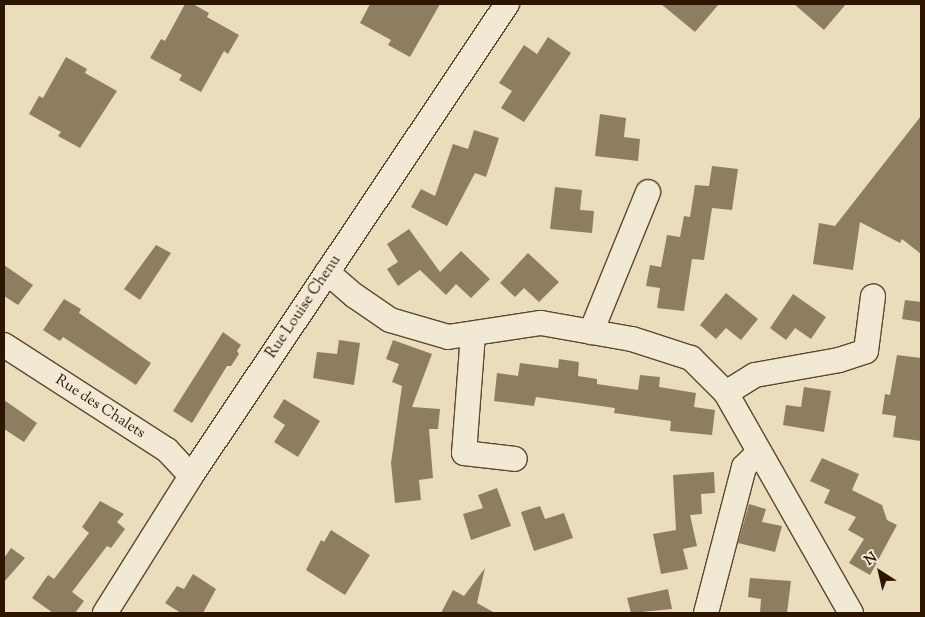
<!DOCTYPE html>
<style>
body{margin:0}
#map{position:relative;width:925px;height:617px;overflow:hidden;background:#eaddbc;font-family:"Sorts Mill Goudy",serif}
div>[style]{position:absolute}
[style*='--x']{left:calc(var(--x)*1px);top:calc(var(--y)*1px);width:calc(var(--w)*1px);rotate:calc(var(--a)*1deg)}
.building>*{inset:0;background:#8f7d62}
.roads{filter:drop-shadow(1px 0 #5c472f) drop-shadow(-1px 0 #5c472f) drop-shadow(0 1px #5c472f) drop-shadow(0 -1px #5c472f)}
.street>*{height:24px;margin:-12px;padding:0 12px;transform-origin:12px;border-radius:12px;background:#f1e9d3}
span{translate:-50% -50%;white-space:nowrap;text-align:center;line-height:1.15;-webkit-text-stroke:4px #f1e9d3;paint-order:stroke}
.street-label{font-size:15px;color:#2d1500}
.frame{position:absolute;inset:0;border:5px solid #2d1500;pointer-events:none}
.north{position:absolute;left:855px;top:547px;width:50px;height:50px;-webkit-text-stroke:4px #f1e9d3;paint-order:stroke;rotate:325deg;font-size:14px;font-weight:700;line-height:20px;text-align:center;color:#2d1500}
.north::after{content:'';display:block;margin:auto;width:18px;height:22px;background:#2d1500;clip-path:polygon(50% 0,100% 100%,50% 72%,0 100%)}
</style>
<div id="map">
<div class="building">
<div style="clip-path:polygon(185px 4px,193px 4px,209px 13px,207px 17px,239px 35px,228px 54px,224px 51px,201px 92px,179px 80px,182px 75px,150px 58px,161px 39px,165px 41px)"></div>
<div style="clip-path:polygon(370px 4px,440px 4px,410px 57px,388px 45px,391px 40px,360px 23px)"></div>
<div style="clip-path:polygon(661px 4px,719px 4px,695px 32px)"></div>
<div style="clip-path:polygon(794px 4px,846px 4px,824px 30px)"></div>
<div style="clip-path:polygon(548px 37px,571px 53px,524px 122px,501px 108px,512px 91px,499px 83px,524px 45px,537px 54px)"></div>
<div style="clip-path:polygon(66px 57px,87px 69px,85px 73px,117px 91px,80px 148px,58px 136px,61px 132px,29px 114px,39px 96px,43px 98px)"></div>
<div style="clip-path:polygon(600px 114px,626px 118px,624px 137px,640px 139px,638px 161px,595px 156px)"></div>
<div style="clip-path:polygon(921px 116px,921px 254px,902px 239px,900px 243px,860px 222px,853px 270px,813px 264px,819px 223px,835px 226px)"></div>
<div style="clip-path:polygon(474px 130px,499px 138px,486px 177px,475px 173px,447px 226px,411px 207px,421px 189px,435px 196px,453px 144px,468px 149px)"></div>
<div style="clip-path:polygon(712px 166px,738px 169px,732px 210px,712px 208px,704px 260px,692px 259px,684px 311px,657px 308px,660px 288px,646px 286px,650px 265px,661px 267px,667px 235px,680px 237px,684px 216px,690px 217px,695px 185px,709px 186px)"></div>
<div style="clip-path:polygon(555px 187px,582px 190px,580px 210px,594px 211px,592px 233px,550px 229px)"></div>
<div style="clip-path:polygon(409px 229px,440px 272px,461px 251px,490px 279px,471px 298px,456px 284px,446px 295px,420px 270px,398px 286px,387px 269px,398px 262px,387px 244px)"></div>
<div style="clip-path:polygon(156px 245px,171px 253px,140px 300px,124px 289px)"></div>
<div style="clip-path:polygon(528px 253px,559px 282px,539px 302px,524px 288px,515px 297px,500px 283px)"></div>
<div style="clip-path:polygon(4px 265px,33px 285px,18px 305px,4px 296px)"></div>
<div style="clip-path:polygon(726px 293px,758px 319px,741px 340px,726px 328px,716px 339px,700px 325px)"></div>
<div style="clip-path:polygon(793px 294px,826px 317px,811px 339px,795px 328px,786px 340px,770px 328px)"></div>
<div style="clip-path:polygon(64px 299px,81px 309px,79px 313px,151px 363px,136px 385px,63px 337px,60px 341px,43px 330px)"></div>
<div style="clip-path:polygon(905px 300px,921px 302px,921px 322px,902px 319px)"></div>
<div style="clip-path:polygon(223px 332px,241px 345px,237px 351px,239px 354px,231px 366px,227px 366px,192px 423px,173px 411px)"></div>
<div style="clip-path:polygon(339px 340px,360px 343px,354px 385px,313px 378px,317px 352px,337px 354px)"></div>
<div style="clip-path:polygon(393px 340px,432px 354px,412px 407px,440px 409px,438px 429px,429px 429px,433px 478px,419px 480px,421px 500px,395px 503px,391px 463px,402px 386px,392px 382px,399px 364px,386px 359px)"></div>
<div style="clip-path:polygon(897px 355px,921px 358px,921px 441px,893px 437px,896px 416px,882px 414px,885px 394px,890px 395px)"></div>
<div style="clip-path:polygon(559px 359px,579px 362px,578px 376px,597px 379px,597px 384px,638px 390px,640px 375px,660px 377px,659px 387px,696px 393px,694px 407px,715px 410px,712px 435px,670px 431px,671px 421px,614px 413px,615px 408px,536px 397px,534px 406px,494px 401px,497px 373px,518px 376px,520px 363px,558px 368px)"></div>
<div style="clip-path:polygon(804px 387px,831px 391px,824px 432px,783px 425px,786px 405px,801px 407px)"></div>
<div style="clip-path:polygon(284px 399px,320px 421px,298px 457px,274px 442px,285px 425px,273px 417px)"></div>
<div style="clip-path:polygon(4px 400px,37px 423px,24px 442px,4px 429px)"></div>
<div style="clip-path:polygon(822px 458px,859px 474px,852px 490px,882px 505px,887px 520px,897px 525px,870px 575px,849px 563px,864px 539px,848px 530px,856px 517px,824px 503px,830px 490px,810px 481px)"></div>
<div style="clip-path:polygon(714px 472px,715px 493px,701px 494px,702px 514px,690px 515px,697px 546px,683px 549px,688px 569px,661px 574px,653px 534px,676px 530px,673px 475px)"></div>
<div style="clip-path:polygon(497px 488px,511px 526px,471px 540px,463px 514px,483px 508px,478px 495px)"></div>
<div style="clip-path:polygon(100px 501px,124px 514px,117px 522px,125px 529px,111px 548px,107px 546px,72px 592px,84px 601px,75px 613px,53px 613px,32px 598px,48px 575px,54px 579px,89px 533px,82px 527px)"></div>
<div style="clip-path:polygon(749px 504px,766px 509px,762px 522px,782px 526px,775px 552px,738px 543px)"></div>
<div style="clip-path:polygon(540px 506px,545px 519px,564px 513px,573px 538px,534px 551px,521px 512px)"></div>
<div style="clip-path:polygon(331px 530px,370px 555px,345px 595px,306px 570px,321px 540px,324px 542px)"></div>
<div style="clip-path:polygon(11px 548px,25px 558px,4px 582px,4px 558px)"></div>
<div style="clip-path:polygon(485px 568px,477px 603px,495px 613px,441px 613px,453px 590px,464px 596px)"></div>
<div style="clip-path:polygon(193px 574px,216px 589px,203px 613px,181px 613px,165px 603px,177px 586px,184px 589px)"></div>
<div style="clip-path:polygon(750px 578px,791px 581px,787px 613px,760px 613px,761px 599px,748px 597px)"></div>
<div style="clip-path:polygon(668px 589px,672px 609px,631px 613px,627px 598px)"></div>
</div>
<div class="roads">
<div class="street">
<div style="--x:327;--y:272;--w:37;--a:41"></div>
<div style="--x:355;--y:296;--w:42;--a:34.4"></div>
<div style="--x:390;--y:320;--w:60;--a:16.3"></div>
<div style="--x:448;--y:337;--w:94;--a:-8.6"></div>
<div style="--x:541;--y:323;--w:92;--a:10"></div>
<div style="--x:632;--y:339;--w:62;--a:17.9"></div>
<div style="--x:691;--y:358;--w:49;--a:45"></div>
<div style="--x:726;--y:393;--w:253;--a:60.4"></div>
<div style="--x:591;--y:332;--w:151;--a:-67.8"></div>
<div style="--x:473;--y:334;--w:119;--a:94.3"></div>
<div style="--x:464;--y:453;--w:51;--a:6.7"></div>
<div style="--x:4;--y:345;--w:194;--a:32.8"></div>
<div style="--x:167;--y:450;--w:35;--a:47"></div>
<div style="--x:726;--y:393;--w:34;--a:-32"></div>
<div style="--x:755;--y:375;--w:85;--a:-10.1"></div>
<div style="--x:839;--y:360;--w:28;--a:-18"></div>
<div style="--x:866;--y:351;--w:55;--a:-82.7"></div>
<div style="--x:105;--y:613;--w:162;--a:-57.9"></div>
<div style="--x:191;--y:476;--w:568;--a:-56.2"></div>
<div style="--x:706;--y:613;--w:151;--a:-75.4"></div>
<div style="--x:744;--y:467;--w:21;--a:-45"></div>
</div>
</div>
<div class="street-label">
<span style="left:304px;top:307px;rotate:-56deg">Rue Louise Chenu</span>
<span style="left:100px;top:407px;rotate:33deg">Rue des Chalets</span>
</div>
<div class="frame"></div>
<div class="north">N</div>
</div>
